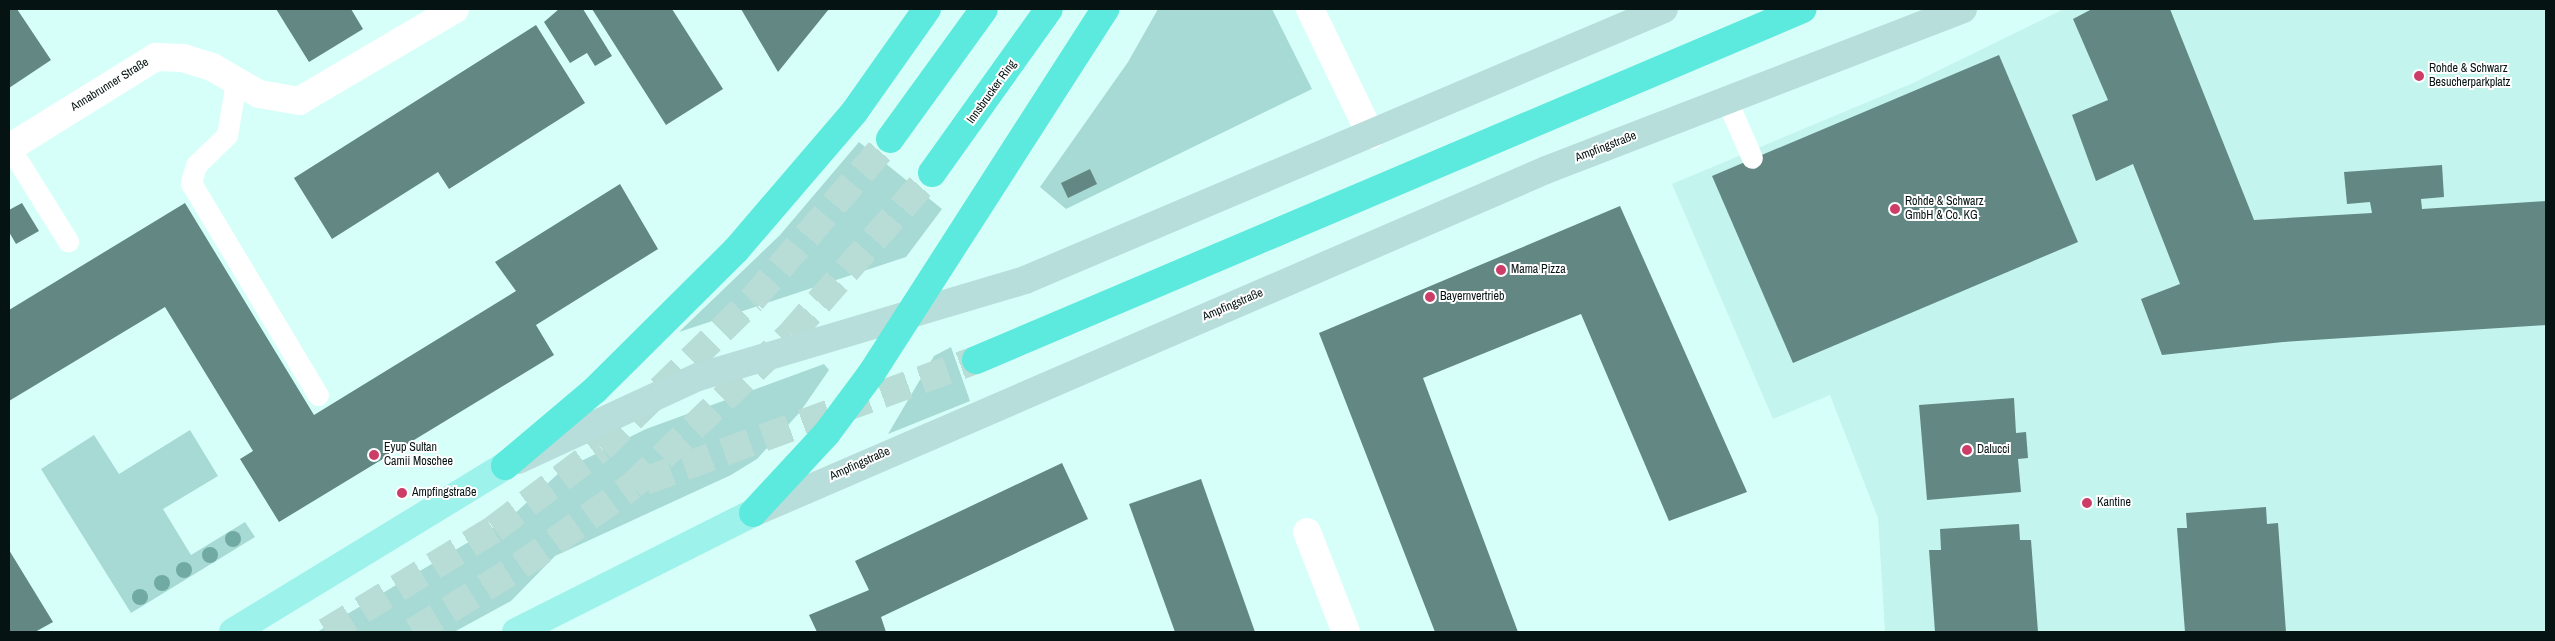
<!DOCTYPE html>
<meta charset="utf-8">
<style>
body{margin:0}
#map{position:relative;width:2555px;height:641px;overflow:hidden;background:#d7fff9;font-family:"Archivo Narrow",sans-serif}
div>[style]{position:absolute}
[style*='--x']{left:calc(var(--x)*1px);top:calc(var(--y)*1px);width:calc(var(--w)*1px);rotate:calc(var(--a)*1deg)}
.built>*{inset:0;background:#c3f4ee}
.green>*{inset:0;background:#a7dad4}
.building>*{inset:0;background:#638783}
.highway-tunnel>*{height:28px;margin-top:-14px;transform-origin:0;background:repeating-linear-gradient(90deg,#b8dcd6 0 28px,transparent 0 42px)}
.lane>*{height:21px;margin:-10.5px;padding:0 10.5px;transform-origin:10.5px;border-radius:10.5px;background:#fff}
.street>*{height:28px;margin:-14px;padding:0 14px;transform-origin:14px;border-radius:14px;background:#fff}
.secondary>*{height:28px;margin:-14px;padding:0 14px;transform-origin:14px;border-radius:14px;background:#b7deda}
.primary>*{height:28px;margin:-14px;padding:0 14px;transform-origin:14px;border-radius:14px;background:#9df2eb}
.highway>*{height:28px;margin:-14px;padding:0 14px;transform-origin:14px;border-radius:14px;background:#5beadd}
.trees>*{width:16px;height:16px;margin:-8px;border-radius:50%;background:#70aaa3}
.dots>*{width:14px;height:14px;translate:-50% -50%;box-sizing:border-box;border:2px solid #fff;border-radius:50%}
span{translate:-50% -50%;white-space:nowrap;text-align:center;line-height:1.15;-webkit-text-stroke:4px #fff;paint-order:stroke}
.poi-label{font-size:12px;color:#051312}
.left{translate:0 -50%;text-align:left}
.street-label{font-size:12px;color:#051312}
.frame{position:absolute;inset:0;border:10px solid #051312;pointer-events:none}
</style>
<div id="map">
<div class="built">
<div style="clip-path:polygon(2064px 9px,2546px 9px,2546px 632px,1885px 632px,1878px 518px,1830px 395px,1773px 419px,1672px 184px,1913px 83px)"></div>
</div>
<div class="green">
<div style="clip-path:polygon(1158px 9px,1272px 9px,1312px 89px,1066px 209px,1040px 187px,1128px 62px)"></div>
<div style="clip-path:polygon(859px 142px,942px 209px,906px 257px,679px 332px,780px 235px)"></div>
<div style="clip-path:polygon(951px 347px,970px 401px,888px 434px,934px 356px)"></div>
<div style="clip-path:polygon(824px 364px,829px 370px,800px 412px,757px 459px,731px 475px,555px 556px,511px 601px,454px 632px,317px 632px,511px 517px,561px 471px,646px 429px)"></div>
<div style="clip-path:polygon(190px 430px,218px 476px,163px 509px,191px 555px,245px 522px,255px 537px,131px 613px,41px 469px,94px 435px,119px 474px)"></div>
</div>
<div class="building">
<div style="clip-path:polygon(9px 9px,17px 9px,51px 60px,9px 88px)"></div>
<div style="clip-path:polygon(276px 9px,351px 9px,363px 29px,309px 62px)"></div>
<div style="clip-path:polygon(559px 9px,583px 9px,612px 56px,595px 66px,587px 53px,570px 63px,544px 22px)"></div>
<div style="clip-path:polygon(592px 9px,672px 9px,723px 89px,666px 125px)"></div>
<div style="clip-path:polygon(741px 9px,829px 9px,778px 72px)"></div>
<div style="clip-path:polygon(2092px 9px,2170px 9px,2254px 220px,2372px 213px,2370px 202px,2347px 204px,2344px 172px,2442px 165px,2444px 197px,2421px 199px,2422px 209px,2546px 201px,2546px 325px,2283px 342px,2162px 355px,2141px 299px,2180px 284px,2133px 164px,2096px 181px,2072px 115px,2108px 100px,2073px 19px)"></div>
<div style="clip-path:polygon(536px 25px,585px 103px,449px 189px,438px 172px,332px 239px,294px 178px)"></div>
<div style="clip-path:polygon(1999px 55px,2078px 242px,1793px 363px,1712px 176px)"></div>
<div style="clip-path:polygon(1090px 169px,1097px 184px,1068px 198px,1061px 183px)"></div>
<div style="clip-path:polygon(620px 184px,658px 249px,536px 325px,554px 355px,279px 522px,240px 459px,253px 451px,165px 307px,9px 401px,9px 310px,185px 203px,314px 415px,516px 291px,495px 262px)"></div>
<div style="clip-path:polygon(22px 203px,39px 231px,16px 244px,9px 232px,9px 210px)"></div>
<div style="clip-path:polygon(1620px 206px,1747px 492px,1669px 521px,1581px 314px,1423px 378px,1518px 632px,1435px 632px,1319px 333px)"></div>
<div style="clip-path:polygon(2014px 398px,2016px 433px,2026px 432px,2028px 458px,2018px 459px,2021px 492px,1927px 500px,1919px 405px)"></div>
<div style="clip-path:polygon(1062px 463px,1088px 519px,881px 617px,886px 632px,817px 632px,809px 615px,869px 590px,855px 561px)"></div>
<div style="clip-path:polygon(1201px 479px,1255px 632px,1175px 632px,1129px 504px)"></div>
<div style="clip-path:polygon(2266px 507px,2267px 524px,2278px 523px,2286px 632px,2185px 632px,2177px 528px,2187px 528px,2186px 513px)"></div>
<div style="clip-path:polygon(2019px 524px,2020px 540px,2031px 540px,2038px 632px,1935px 632px,1929px 550px,1941px 550px,1940px 529px)"></div>
<div style="clip-path:polygon(9px 550px,53px 622px,35px 632px,9px 632px)"></div>
</div>
<div class="highway-tunnel">
<div style="--x:645;--y:481;--w:352;--a:-20.1"></div>
<div style="--x:326;--y:632;--w:197;--a:-31.5"></div>
<div style="--x:494;--y:529;--w:134;--a:-37.1"></div>
<div style="--x:601;--y:448;--w:211;--a:-44.4"></div>
<div style="--x:752;--y:300;--w:212;--a:-49.4"></div>
<div style="--x:413;--y:632;--w:126;--a:-31.7"></div>
<div style="--x:520;--y:566;--w:138;--a:-35.5"></div>
<div style="--x:632;--y:486;--w:220;--a:-43.7"></div>
<div style="--x:791;--y:334;--w:214;--a:-48.8"></div>
</div>
<div class="lane">
<div style="--x:236;--y:82;--w:54;--a:99.6"></div>
<div style="--x:227;--y:135;--w:43;--a:135.9"></div>
<div style="--x:196;--y:165;--w:19;--a:106"></div>
<div style="--x:191;--y:183;--w:247;--a:59.1"></div>
<div style="--x:1727;--y:101;--w:62;--a:66.3"></div>
<div style="--x:10;--y:148;--w:110;--a:58.1"></div>
</div>
<div class="street">
<div style="--x:1310;--y:9;--w:140;--a:64.2"></div>
<div style="--x:9;--y:148;--w:173;--a:-31.8"></div>
<div style="--x:156;--y:57;--w:27;--a:2"></div>
<div style="--x:183;--y:58;--w:30;--a:17"></div>
<div style="--x:212;--y:67;--w:54;--a:29.9"></div>
<div style="--x:259;--y:94;--w:41;--a:9.9"></div>
<div style="--x:299;--y:101;--w:181;--a:-30.5"></div>
<div style="--x:1307;--y:532;--w:107;--a:68.7"></div>
</div>
<div class="secondary">
<div style="--x:518;--y:460;--w:198;--a:-24.8"></div>
<div style="--x:698;--y:377;--w:341;--a:-16.5"></div>
<div style="--x:1025;--y:280;--w:694;--a:-22.98"></div>
<div style="--x:753;--y:513;--w:864;--a:-23.39"></div>
<div style="--x:1546;--y:170;--w:447;--a:-21.1"></div>
</div>
<div class="primary">
<div style="--x:233;--y:632;--w:319;--a:-31.4"></div>
<div style="--x:516;--y:632;--w:265;--a:-26.7"></div>
</div>
<div class="highway">
<div style="--x:890;--y:139;--w:160;--a:-54.1"></div>
<div style="--x:932;--y:173;--w:201;--a:-54.5"></div>
<div style="--x:976;--y:360;--w:898;--a:-23"></div>
<div style="--x:505;--y:466;--w:118;--a:-40.2"></div>
<div style="--x:595;--y:390;--w:199;--a:-44.8"></div>
<div style="--x:736;--y:250;--w:183;--a:-49.4"></div>
<div style="--x:855;--y:111;--w:125;--a:-54.8"></div>
<div style="--x:753;--y:513;--w:109;--a:-47.2"></div>
<div style="--x:827;--y:433;--w:74;--a:-53.3"></div>
<div style="--x:871;--y:374;--w:434;--a:-57.3"></div>
</div>
<div class="trees">
<div style="left:233px;top:539px"></div>
<div style="left:210px;top:555px"></div>
<div style="left:184px;top:570px"></div>
<div style="left:162px;top:583px"></div>
<div style="left:140px;top:597px"></div>
</div>
<div class="dots">
<div style="left:2419px;top:76px;background:#cc3e68"></div>
<div style="left:1895px;top:209px;background:#cc3e68"></div>
<div style="left:1501px;top:270px;background:#cc3e68"></div>
<div style="left:1430px;top:297px;background:#cc3e68"></div>
<div style="left:1967px;top:450px;background:#cc3e68"></div>
<div style="left:374px;top:455px;background:#cc3e68"></div>
<div style="left:402px;top:493px;background:#cc3e68"></div>
<div style="left:2087px;top:503px;background:#cc3e68"></div>
</div>
<div class="poi-label">
<span class="left" style="left:2429px;top:76px">Rohde &amp; Schwarz<br>Besucherparkplatz</span>
<span class="left" style="left:1905px;top:209px">Rohde &amp; Schwarz<br>GmbH &amp; Co. KG</span>
<span class="left" style="left:1511px;top:270px">Mama Pizza</span>
<span class="left" style="left:1440px;top:297px">Bayernvertrieb</span>
<span class="left" style="left:384px;top:455px">Eyup Sultan<br>Camii Moschee</span>
<span class="left" style="left:1977px;top:450px">Dalucci</span>
<span class="left" style="left:412px;top:493px">Ampfingstraße</span>
<span class="left" style="left:2097px;top:503px">Kantine</span>
</div>
<div class="street-label">
<span style="left:110px;top:85px;rotate:-32deg">Annabrunner Straße</span>
<span style="left:992px;top:92px;rotate:-54deg">Innsbrucker Ring</span>
<span style="left:1606px;top:147px;rotate:-21deg">Ampfingstraße</span>
<span style="left:1233px;top:305px;rotate:-23deg">Ampfingstraße</span>
<span style="left:860px;top:464px;rotate:-24deg">Ampfingstraße</span>
</div>
<div class="frame"></div>
</div>
